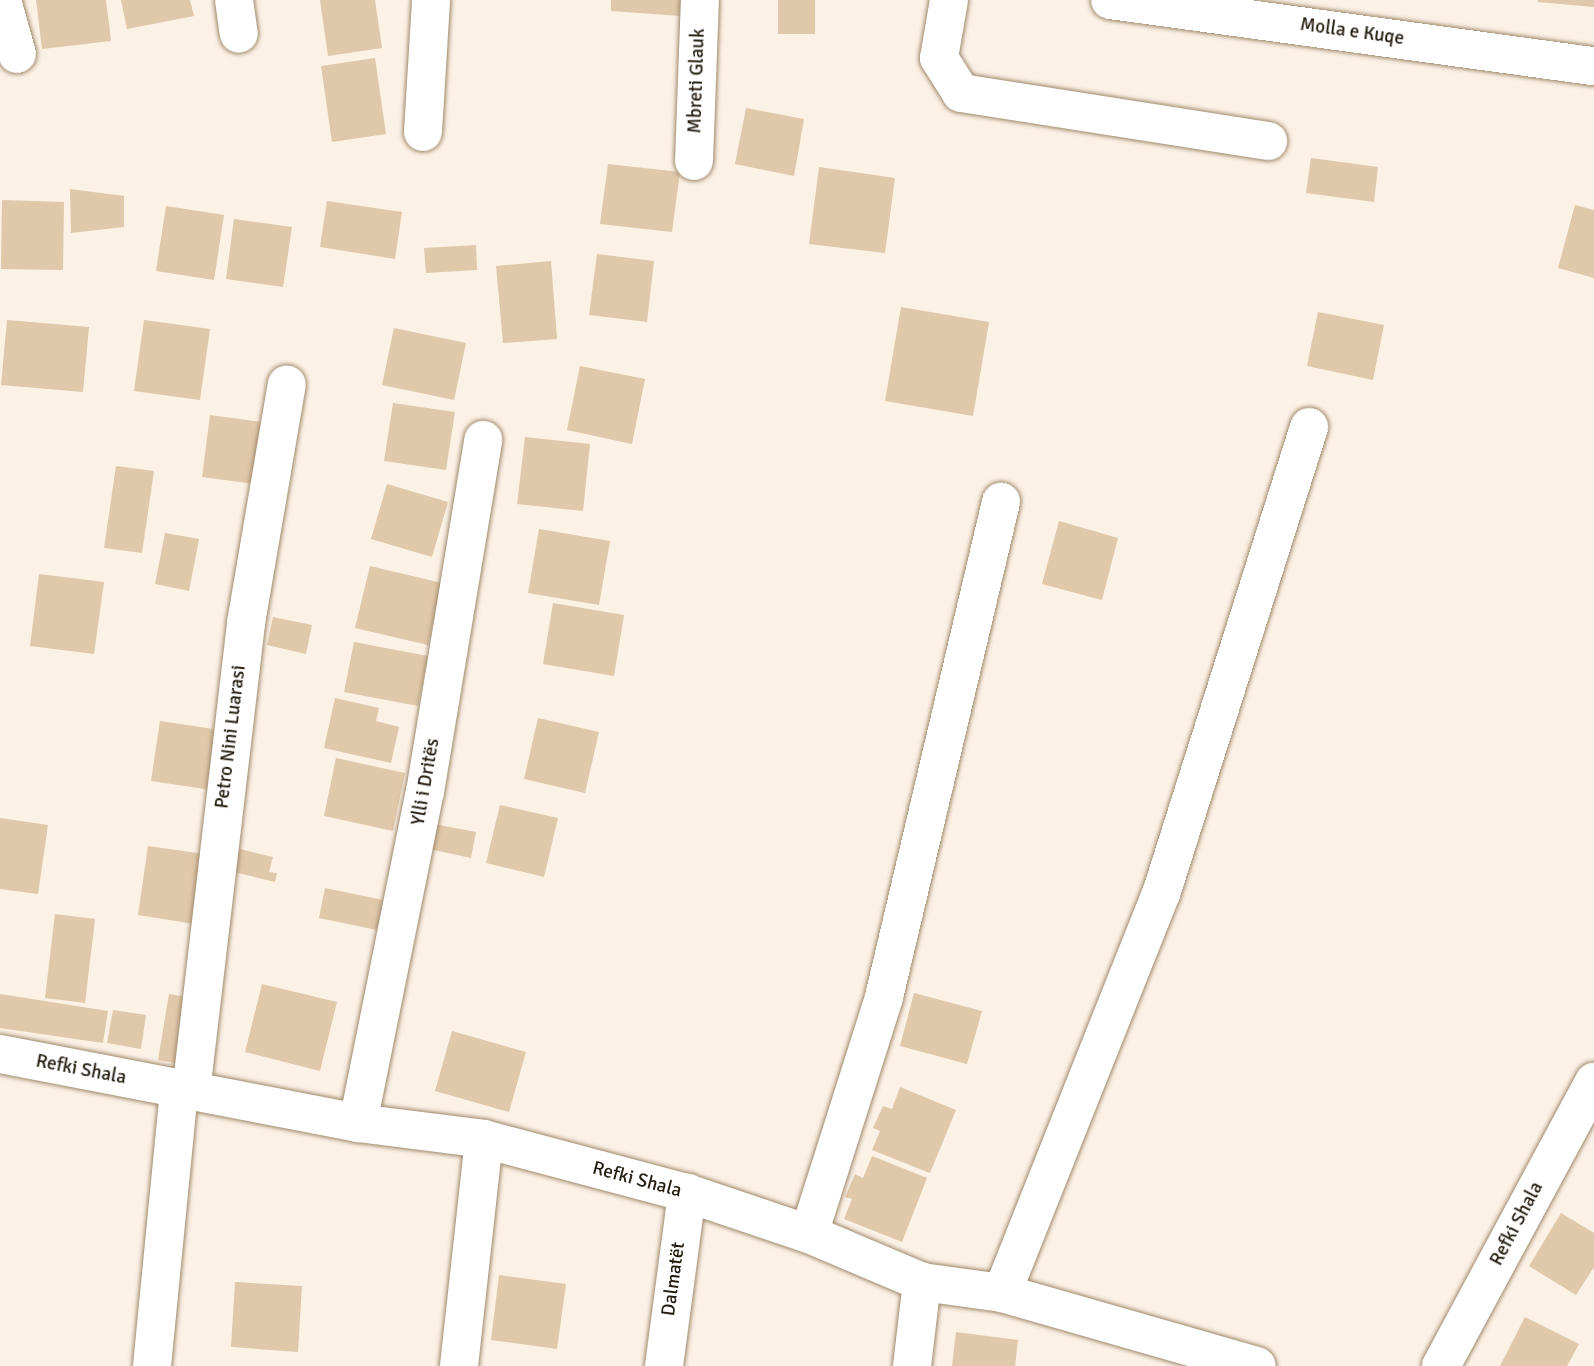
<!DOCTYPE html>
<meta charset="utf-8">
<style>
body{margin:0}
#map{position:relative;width:1594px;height:1366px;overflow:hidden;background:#fbf1e5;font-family:Signika,sans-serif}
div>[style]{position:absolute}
.building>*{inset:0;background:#e0c8aa}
.roads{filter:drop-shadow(0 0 2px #9f896c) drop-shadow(0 0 2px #9f896c)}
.minor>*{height:38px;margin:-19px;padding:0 19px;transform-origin:19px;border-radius:19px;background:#fff}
span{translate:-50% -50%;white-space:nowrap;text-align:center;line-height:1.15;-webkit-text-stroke:5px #fff;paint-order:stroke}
.street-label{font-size:19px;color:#241c10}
</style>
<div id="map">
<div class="building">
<i style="clip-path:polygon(36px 0,106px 0,111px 41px,42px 49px)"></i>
<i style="clip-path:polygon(121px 0,190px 0,194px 16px,127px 29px)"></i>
<i style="clip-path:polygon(320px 0,375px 0,382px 48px,328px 56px)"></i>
<i style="clip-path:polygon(611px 0,682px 0,681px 16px,611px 11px)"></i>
<i style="clip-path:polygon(778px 0,815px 0,815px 34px,778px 34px)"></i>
<i style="clip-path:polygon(1538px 0,1594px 0,1594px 7px,1538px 2px)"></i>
<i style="clip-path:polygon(375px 58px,386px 134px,332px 142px,321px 66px)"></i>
<i style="clip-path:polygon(746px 108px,804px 119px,794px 176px,735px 164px)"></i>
<i style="clip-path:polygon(1311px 158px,1378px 167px,1374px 202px,1306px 193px)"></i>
<i style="clip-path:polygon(608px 164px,680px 172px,672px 232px,600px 224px)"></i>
<i style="clip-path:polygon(819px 167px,895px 178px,885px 253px,809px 244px)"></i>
<i style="clip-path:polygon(70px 189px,124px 196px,124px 227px,71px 233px)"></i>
<i style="clip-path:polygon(2px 200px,64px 202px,63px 270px,1px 269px)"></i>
<i style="clip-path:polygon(327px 201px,402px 212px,395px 259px,320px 247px)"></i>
<i style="clip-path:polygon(1575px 205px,1594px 210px,1594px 278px,1558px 268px)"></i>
<i style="clip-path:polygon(166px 206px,224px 215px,214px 280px,156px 271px)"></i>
<i style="clip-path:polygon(234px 219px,292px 227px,283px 287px,226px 279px)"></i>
<i style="clip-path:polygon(476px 245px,477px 270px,426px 273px,424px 248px)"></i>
<i style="clip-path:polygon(597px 254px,654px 261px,647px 322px,589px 315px)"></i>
<i style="clip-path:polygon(551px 261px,557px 339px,503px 343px,496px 266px)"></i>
<i style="clip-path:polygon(901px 307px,989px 322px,973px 416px,885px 401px)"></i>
<i style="clip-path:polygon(1318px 312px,1384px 325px,1373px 380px,1307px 366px)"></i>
<i style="clip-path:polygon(7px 320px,89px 327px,83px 392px,1px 385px)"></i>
<i style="clip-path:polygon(144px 320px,210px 329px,200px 400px,134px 391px)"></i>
<i style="clip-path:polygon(394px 328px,466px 343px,454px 400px,382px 385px)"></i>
<i style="clip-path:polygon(580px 366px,645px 379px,632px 444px,567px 430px)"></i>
<i style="clip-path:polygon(393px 403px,455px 412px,446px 470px,384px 461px)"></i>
<i style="clip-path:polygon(210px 415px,269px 423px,261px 485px,202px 477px)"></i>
<i style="clip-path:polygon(525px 437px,590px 444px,583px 511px,517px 504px)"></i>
<i style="clip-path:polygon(116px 466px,154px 471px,142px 553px,104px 548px)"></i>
<i style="clip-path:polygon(387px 484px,448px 502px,432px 557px,371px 539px)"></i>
<i style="clip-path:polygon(1059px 521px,1118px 538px,1102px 600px,1042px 584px)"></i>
<i style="clip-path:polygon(539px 529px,610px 541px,599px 605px,528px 593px)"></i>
<i style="clip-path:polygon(165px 533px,199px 539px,189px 591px,155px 584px)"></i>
<i style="clip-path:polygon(370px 566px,442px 583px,428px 645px,355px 628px)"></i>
<i style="clip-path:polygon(39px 574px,104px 582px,94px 654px,30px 646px)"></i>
<i style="clip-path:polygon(553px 603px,624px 615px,614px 676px,543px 664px)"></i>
<i style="clip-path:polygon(273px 617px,312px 625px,306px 654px,267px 645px)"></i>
<i style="clip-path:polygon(354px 642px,428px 656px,418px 706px,344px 692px)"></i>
<i style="clip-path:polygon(335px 698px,379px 708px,376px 721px,399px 727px,391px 763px,324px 748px)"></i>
<i style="clip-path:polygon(538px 718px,599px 732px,585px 793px,524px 779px)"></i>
<i style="clip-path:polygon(160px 721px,227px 731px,218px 791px,151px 781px)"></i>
<i style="clip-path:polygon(336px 758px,405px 773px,393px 831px,324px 816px)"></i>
<i style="clip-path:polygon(500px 805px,558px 818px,544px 877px,486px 863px)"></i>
<i style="clip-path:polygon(0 818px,48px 825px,38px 894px,0 889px)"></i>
<i style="clip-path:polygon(429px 823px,476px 832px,471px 858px,425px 848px)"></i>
<i style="clip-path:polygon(148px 846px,211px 855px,201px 925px,138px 915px)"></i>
<i style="clip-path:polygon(240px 849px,273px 857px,269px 872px,277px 873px,275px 882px,234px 872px)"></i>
<i style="clip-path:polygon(325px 888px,383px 900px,377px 930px,319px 918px)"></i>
<i style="clip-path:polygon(55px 914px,95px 919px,85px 1003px,45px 998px)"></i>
<i style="clip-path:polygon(262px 984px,337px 1002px,320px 1071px,245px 1052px)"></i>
<i style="clip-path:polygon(914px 993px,982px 1011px,967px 1064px,900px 1046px)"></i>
<i style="clip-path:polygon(0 994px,108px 1011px,103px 1043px,0 1028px)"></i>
<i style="clip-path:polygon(169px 994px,197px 999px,186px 1065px,158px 1060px)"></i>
<i style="clip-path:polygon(113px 1010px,146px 1015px,141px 1049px,107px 1043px)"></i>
<i style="clip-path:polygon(452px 1031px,526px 1052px,509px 1112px,435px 1091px)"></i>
<i style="clip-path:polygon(900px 1087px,956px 1110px,930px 1173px,872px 1150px,880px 1131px,873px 1128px,883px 1106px,892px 1109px)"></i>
<i style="clip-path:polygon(872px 1156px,927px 1178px,902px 1242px,844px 1219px,852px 1199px,845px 1197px,855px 1174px,863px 1178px)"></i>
<i style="clip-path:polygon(1561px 1213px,1594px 1233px,1594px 1267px,1576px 1295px,1529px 1266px)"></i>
<i style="clip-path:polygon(499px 1275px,566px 1284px,557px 1349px,491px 1340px)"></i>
<i style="clip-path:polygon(235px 1282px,302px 1286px,298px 1352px,231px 1347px)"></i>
<i style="clip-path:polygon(1525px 1317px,1579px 1344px,1567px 1366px,1500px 1366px)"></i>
<i style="clip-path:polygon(956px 1332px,1018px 1340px,1015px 1366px,952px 1366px)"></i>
</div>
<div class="roads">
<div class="minor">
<i style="left:2px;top:0;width:56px;rotate:74.5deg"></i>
<i style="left:234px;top:0;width:34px;rotate:82deg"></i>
<i style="left:949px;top:0;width:59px;rotate:99.8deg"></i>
<i style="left:939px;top:58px;width:41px;rotate:57.8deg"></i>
<i style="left:961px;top:93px;width:311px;rotate:8.9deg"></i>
<i style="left:1110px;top:0;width:488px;rotate:7.8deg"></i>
<i style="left:423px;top:132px;width:132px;rotate:-86.5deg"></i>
<i style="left:694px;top:161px;width:161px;rotate:-87.9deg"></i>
<i style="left:0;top:1054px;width:365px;rotate:10.9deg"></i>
<i style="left:358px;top:1123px;width:127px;rotate:7.2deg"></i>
<i style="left:484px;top:1139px;width:210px;rotate:14.9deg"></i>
<i style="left:687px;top:1193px;width:129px;rotate:18.6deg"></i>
<i style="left:809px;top:1234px;width:123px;rotate:23deg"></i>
<i style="left:922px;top:1282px;width:81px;rotate:7.8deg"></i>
<i style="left:1002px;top:1293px;width:265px;rotate:16deg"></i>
<i style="left:191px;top:1092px;width:472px;rotate:-83.3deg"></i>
<i style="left:246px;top:623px;width:242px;rotate:-80.3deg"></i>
<i style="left:358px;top:1123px;width:338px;rotate:-78.6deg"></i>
<i style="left:425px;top:792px;width:357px;rotate:-80.6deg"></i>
<i style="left:809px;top:1234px;width:249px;rotate:-72.4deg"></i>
<i style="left:884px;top:997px;width:509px;rotate:-76.7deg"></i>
<i style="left:1002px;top:1293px;width:430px;rotate:-68.3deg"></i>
<i style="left:1161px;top:894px;width:490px;rotate:-72.4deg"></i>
<i style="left:152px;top:1366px;width:277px;rotate:-84.4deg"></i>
<i style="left:459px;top:1366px;width:228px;rotate:-83.7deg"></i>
<i style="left:664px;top:1366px;width:175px;rotate:-82.4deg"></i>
<i style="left:912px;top:1366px;width:85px;rotate:-83.2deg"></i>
<i style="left:1441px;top:1366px;width:323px;rotate:-61.7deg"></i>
</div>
</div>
<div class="street-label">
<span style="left:1352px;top:32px;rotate:8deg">Molla e Kuqe</span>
<span style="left:697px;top:81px;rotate:-88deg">Mbreti Glauk</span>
<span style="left:231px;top:737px;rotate:-83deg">Petro Nini Luarasi</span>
<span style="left:426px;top:782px;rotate:-80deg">Ylli i Dritës</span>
<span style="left:81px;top:1070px;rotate:11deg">Refki Shala</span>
<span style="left:637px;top:1180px;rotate:15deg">Refki Shala</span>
<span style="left:1517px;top:1224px;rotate:-62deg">Refki Shala</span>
<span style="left:674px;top:1279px;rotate:-82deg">Dalmatët</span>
</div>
</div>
